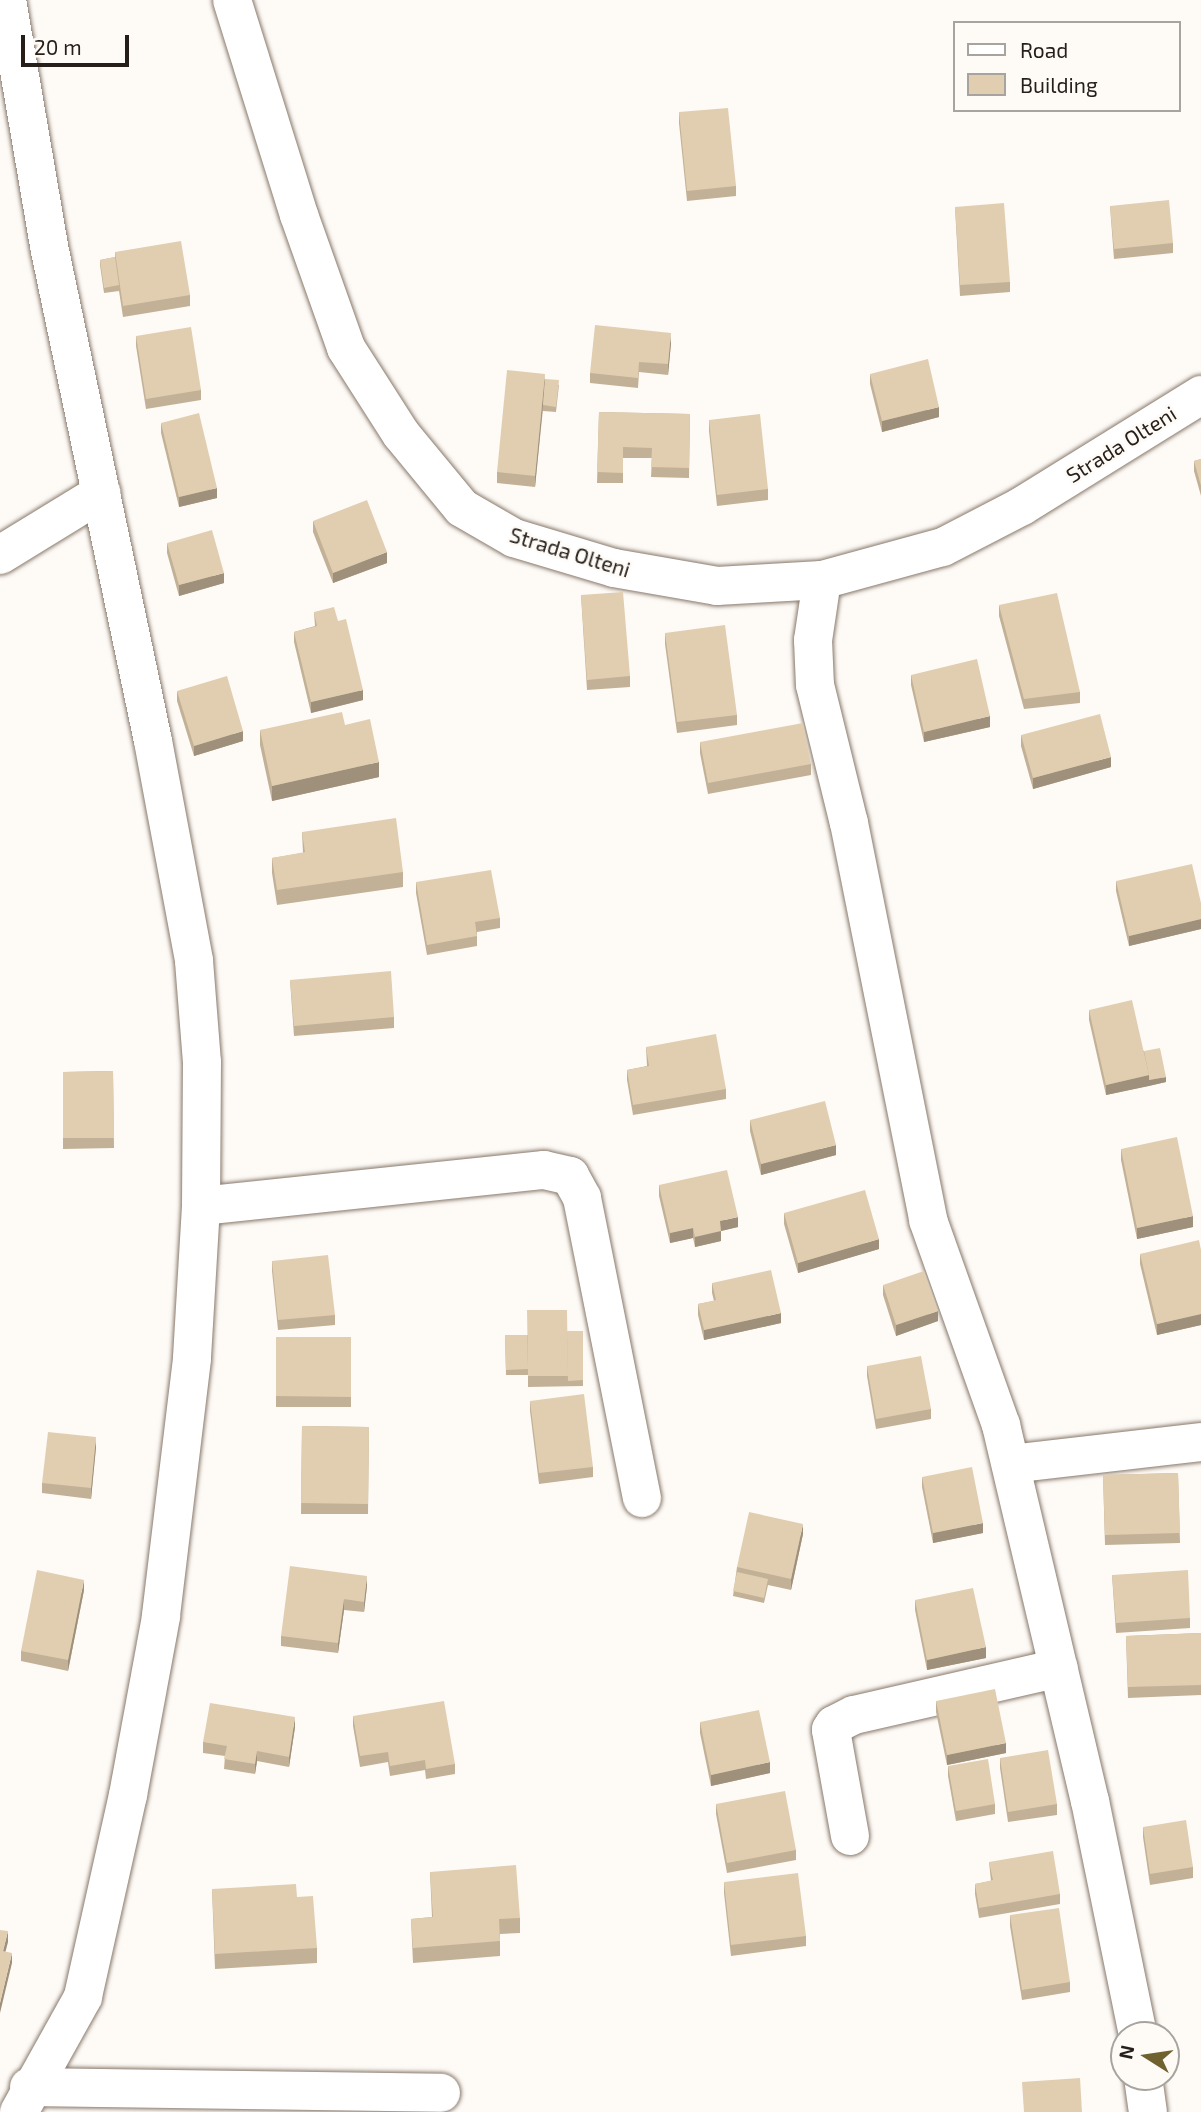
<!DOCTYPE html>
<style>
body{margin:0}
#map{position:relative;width:1201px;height:2112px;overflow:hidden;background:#fefbf7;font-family:"Exo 2",sans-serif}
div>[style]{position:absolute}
.roads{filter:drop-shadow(0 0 2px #88786a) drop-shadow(0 0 2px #88786a)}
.minor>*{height:38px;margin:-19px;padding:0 19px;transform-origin:19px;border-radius:19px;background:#fff}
.wall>*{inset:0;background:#c2b197}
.shaded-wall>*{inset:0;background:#9e907b}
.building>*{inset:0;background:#e1ceb0}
span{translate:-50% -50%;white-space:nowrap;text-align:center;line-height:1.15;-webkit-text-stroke:5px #fefbf7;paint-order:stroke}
.street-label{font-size:21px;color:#251e19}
.legend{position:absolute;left:953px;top:21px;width:228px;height:91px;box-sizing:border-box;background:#fefbf7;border:2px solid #a7a39e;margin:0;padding:9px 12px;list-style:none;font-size:21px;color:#251e19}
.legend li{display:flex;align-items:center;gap:14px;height:35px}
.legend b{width:35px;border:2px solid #a7a39e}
.north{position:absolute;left:1110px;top:2021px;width:70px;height:70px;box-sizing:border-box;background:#fefbf7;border:2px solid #a7a39e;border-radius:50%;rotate:282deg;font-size:19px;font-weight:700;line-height:28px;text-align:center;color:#251e19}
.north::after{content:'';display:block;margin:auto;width:24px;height:32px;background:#70622f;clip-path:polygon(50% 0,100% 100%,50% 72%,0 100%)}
.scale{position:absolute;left:21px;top:35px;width:108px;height:32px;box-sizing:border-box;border:4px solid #251e19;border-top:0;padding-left:9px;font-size:21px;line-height:24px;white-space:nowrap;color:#251e19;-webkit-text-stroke:5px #fefbf7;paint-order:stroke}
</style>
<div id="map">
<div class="roads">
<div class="minor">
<i style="left:7px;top:0;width:255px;rotate:80.3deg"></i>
<i style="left:50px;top:251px;width:501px;rotate:78.13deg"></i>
<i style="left:153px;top:741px;width:224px;rotate:79.4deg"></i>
<i style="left:194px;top:961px;width:101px;rotate:85.5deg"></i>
<i style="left:202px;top:1062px;width:144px;rotate:90.4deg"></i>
<i style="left:201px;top:1206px;width:153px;rotate:93.4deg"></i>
<i style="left:192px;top:1359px;width:260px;rotate:96.9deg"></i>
<i style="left:161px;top:1617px;width:181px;rotate:100.5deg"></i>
<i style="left:128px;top:1795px;width:207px;rotate:102.6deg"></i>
<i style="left:83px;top:1997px;width:132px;rotate:119.1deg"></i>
<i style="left:232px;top:0;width:225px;rotate:72.7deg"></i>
<i style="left:299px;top:215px;width:141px;rotate:70.5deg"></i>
<i style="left:346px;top:348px;width:102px;rotate:57.4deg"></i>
<i style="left:401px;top:434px;width:96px;rotate:50.5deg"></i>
<i style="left:462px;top:508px;width:60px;rotate:30deg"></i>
<i style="left:514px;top:538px;width:104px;rotate:16.7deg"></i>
<i style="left:614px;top:568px;width:105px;rotate:9.9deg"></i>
<i style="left:717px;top:586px;width:105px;rotate:-3.3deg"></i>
<i style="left:822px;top:580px;width:125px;rotate:-15.3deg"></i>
<i style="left:943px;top:547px;width:89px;rotate:-27.4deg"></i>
<i style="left:1022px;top:506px;width:211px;rotate:-31.8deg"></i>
<i style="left:0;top:555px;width:119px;rotate:-31.5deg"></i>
<i style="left:822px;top:580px;width:61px;rotate:98.5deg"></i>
<i style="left:813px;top:640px;width:45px;rotate:87.5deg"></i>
<i style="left:815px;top:685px;width:142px;rotate:76.2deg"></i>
<i style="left:849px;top:823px;width:405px;rotate:78.7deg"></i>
<i style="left:928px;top:1220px;width:218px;rotate:70.4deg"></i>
<i style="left:1001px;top:1425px;width:386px;rotate:76.7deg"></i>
<i style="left:1090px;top:1801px;width:239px;rotate:78.4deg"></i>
<i style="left:201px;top:1206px;width:345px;rotate:-6deg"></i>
<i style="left:544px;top:1170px;width:27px;rotate:13deg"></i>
<i style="left:570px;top:1176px;width:25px;rotate:61deg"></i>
<i style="left:582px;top:1198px;width:306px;rotate:78.7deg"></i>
<i style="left:1011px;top:1464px;width:191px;rotate:-6.6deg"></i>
<i style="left:850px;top:1836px;width:108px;rotate:-100.2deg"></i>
<i style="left:831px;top:1730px;width:6px;rotate:-59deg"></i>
<i style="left:834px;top:1725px;width:22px;rotate:-27deg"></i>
<i style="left:854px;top:1715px;width:210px;rotate:-12.9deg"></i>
<i style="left:1143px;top:2077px;width:35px;rotate:82deg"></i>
<i style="left:29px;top:2087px;width:412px;rotate:0.8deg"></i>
</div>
</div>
<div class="wall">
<i style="clip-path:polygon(679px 112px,736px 186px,736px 196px,687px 201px,679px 123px)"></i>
<i style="clip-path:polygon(1110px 206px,1173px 243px,1173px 253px,1114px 259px)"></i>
<i style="clip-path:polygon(955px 207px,1010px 282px,1010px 292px,960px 296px)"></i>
<i style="clip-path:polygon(115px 252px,190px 295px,190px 306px,123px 317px,119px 291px,104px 293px,100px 265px,100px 260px,115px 257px)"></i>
<i style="clip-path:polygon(136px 336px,201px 390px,201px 400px,146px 409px,136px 346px)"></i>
<i style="clip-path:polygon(671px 343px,668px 375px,639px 372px,638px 388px,590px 383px,590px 373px)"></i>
<i style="clip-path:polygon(870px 374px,939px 417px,882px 432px,870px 384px)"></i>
<i style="clip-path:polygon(545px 379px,559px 385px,556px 412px,543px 411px,543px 409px,535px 487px,497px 483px,497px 472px)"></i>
<i style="clip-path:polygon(599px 412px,690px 414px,689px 478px,651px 477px,652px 458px,623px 458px,623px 483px,597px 483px)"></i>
<i style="clip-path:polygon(709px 420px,768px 489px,768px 500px,717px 506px,709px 431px)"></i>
<i style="clip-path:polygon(161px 423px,217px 498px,179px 507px,161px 433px)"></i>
<i style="clip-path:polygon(1201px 459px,1201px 496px,1194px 471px,1194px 461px)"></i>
<i style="clip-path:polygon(313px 521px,387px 563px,333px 583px,313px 532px)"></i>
<i style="clip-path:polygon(167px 543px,224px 583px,179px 596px,167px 553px)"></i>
<i style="clip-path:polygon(581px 595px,630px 676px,630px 687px,587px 690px)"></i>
<i style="clip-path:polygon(999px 605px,1080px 692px,1080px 703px,1024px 709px,999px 616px)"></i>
<i style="clip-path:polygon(314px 612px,338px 621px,363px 700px,311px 713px,294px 642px,294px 632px,315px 626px)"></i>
<i style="clip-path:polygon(665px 633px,737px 715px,737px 725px,677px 733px,665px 644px)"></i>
<i style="clip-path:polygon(911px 675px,990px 727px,924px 742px,911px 685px)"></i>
<i style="clip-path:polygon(177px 691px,243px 741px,194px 756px,177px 701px)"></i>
<i style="clip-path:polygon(345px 725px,379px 777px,272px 801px,260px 745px,260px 730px)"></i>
<i style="clip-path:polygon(1021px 735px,1111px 767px,1033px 789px,1021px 746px)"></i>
<i style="clip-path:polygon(700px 742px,811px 764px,811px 775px,708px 794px,700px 753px)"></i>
<i style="clip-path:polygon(302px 832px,403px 872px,403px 887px,277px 905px,272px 873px,272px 858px,303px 853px)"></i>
<i style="clip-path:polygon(1116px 881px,1201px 903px,1201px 929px,1129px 946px,1116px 891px)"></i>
<i style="clip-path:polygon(416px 882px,500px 918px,500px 928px,477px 932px,477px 946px,427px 955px,416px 893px)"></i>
<i style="clip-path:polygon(290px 980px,394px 1017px,394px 1028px,294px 1036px)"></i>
<i style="clip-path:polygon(1089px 1010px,1144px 1051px,1166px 1082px,1106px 1095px,1089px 1020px)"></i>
<i style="clip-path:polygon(646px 1047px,726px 1089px,726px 1099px,633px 1115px,627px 1080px,627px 1070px,647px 1066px)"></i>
<i style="clip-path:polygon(113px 1071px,114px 1148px,63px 1149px,63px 1072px)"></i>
<i style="clip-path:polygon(750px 1120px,836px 1155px,761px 1175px,750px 1131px)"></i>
<i style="clip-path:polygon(1121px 1149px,1193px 1227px,1137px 1239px,1121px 1160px)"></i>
<i style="clip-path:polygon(659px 1185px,738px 1227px,721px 1231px,721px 1241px,695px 1247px,693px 1238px,670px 1243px,659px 1196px)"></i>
<i style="clip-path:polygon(784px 1213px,879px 1249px,798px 1273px,784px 1224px)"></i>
<i style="clip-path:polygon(1201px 1250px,1201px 1325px,1157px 1335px,1140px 1264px,1140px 1254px)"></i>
<i style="clip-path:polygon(272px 1261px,335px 1315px,335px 1325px,278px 1330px,272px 1271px)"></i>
<i style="clip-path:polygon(712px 1283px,781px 1323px,704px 1340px,698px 1315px,698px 1304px,714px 1301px,712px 1293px)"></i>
<i style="clip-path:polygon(883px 1285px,938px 1321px,896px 1336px,883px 1295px)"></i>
<i style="clip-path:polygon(567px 1331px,583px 1331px,583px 1386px,528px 1387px,528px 1375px,506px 1375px,505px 1335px,527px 1335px)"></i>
<i style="clip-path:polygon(276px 1337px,351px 1337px,351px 1407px,276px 1407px)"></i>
<i style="clip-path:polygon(867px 1366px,931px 1409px,931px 1419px,876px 1429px,867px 1376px)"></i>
<i style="clip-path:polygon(530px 1401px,593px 1467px,593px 1477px,539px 1484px,530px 1411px)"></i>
<i style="clip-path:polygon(302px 1426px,369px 1427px,368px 1514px,301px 1514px)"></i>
<i style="clip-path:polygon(96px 1447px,91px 1499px,42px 1493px,42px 1483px)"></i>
<i style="clip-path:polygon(1178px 1473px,1180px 1543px,1105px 1545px,1103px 1475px)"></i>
<i style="clip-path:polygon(922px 1477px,983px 1533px,933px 1543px,922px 1487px)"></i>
<i style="clip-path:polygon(803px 1534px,791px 1590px,768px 1585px,764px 1603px,733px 1596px,737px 1567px)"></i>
<i style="clip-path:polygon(1112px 1575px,1190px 1618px,1190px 1628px,1116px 1633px)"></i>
<i style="clip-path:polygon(367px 1586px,364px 1612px,344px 1610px,338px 1653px,281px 1646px,281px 1636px)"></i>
<i style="clip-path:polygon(84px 1590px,68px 1671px,21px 1661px,21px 1651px)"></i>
<i style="clip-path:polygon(915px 1600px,986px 1658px,927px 1670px,915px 1610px)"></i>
<i style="clip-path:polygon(1201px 1633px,1201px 1695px,1128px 1698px,1126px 1636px)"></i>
<i style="clip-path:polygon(936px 1701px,1006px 1753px,947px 1765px,936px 1712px)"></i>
<i style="clip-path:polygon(353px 1716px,455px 1764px,455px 1774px,426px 1779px,425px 1770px,390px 1776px,388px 1762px,360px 1767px,353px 1726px)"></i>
<i style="clip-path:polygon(700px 1722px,770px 1773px,711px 1786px,700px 1733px)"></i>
<i style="clip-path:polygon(295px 1727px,289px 1767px,257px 1761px,255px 1774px,224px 1769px,225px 1756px,203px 1753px,203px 1742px)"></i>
<i style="clip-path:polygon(1000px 1758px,1057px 1804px,1057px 1815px,1008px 1822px,1000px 1768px)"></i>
<i style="clip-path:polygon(948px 1766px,995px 1804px,995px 1814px,956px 1821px,948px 1776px)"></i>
<i style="clip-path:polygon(716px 1804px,796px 1850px,796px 1860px,727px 1873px,716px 1814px)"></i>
<i style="clip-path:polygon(1143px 1827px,1193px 1867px,1193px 1878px,1150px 1885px,1143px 1837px)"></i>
<i style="clip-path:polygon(989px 1862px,1060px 1894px,1060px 1904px,979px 1918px,975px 1894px,975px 1884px,991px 1881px)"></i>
<i style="clip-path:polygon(430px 1872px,520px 1918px,520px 1933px,500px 1934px,500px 1956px,413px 1963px,411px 1919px,432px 1917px)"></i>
<i style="clip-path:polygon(724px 1882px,806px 1936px,806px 1946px,731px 1956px,724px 1893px)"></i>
<i style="clip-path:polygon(212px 1889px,297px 1897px,317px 1948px,317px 1963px,215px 1969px)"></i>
<i style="clip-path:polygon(1010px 1915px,1070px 1982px,1070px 1992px,1022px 2000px,1010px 1926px)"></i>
</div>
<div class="shaded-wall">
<i style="clip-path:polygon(671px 333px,671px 343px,668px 375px,668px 364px)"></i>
<i style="clip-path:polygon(545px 374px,545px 384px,535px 487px,535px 476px)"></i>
<i style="clip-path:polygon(939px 407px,939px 417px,882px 432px,882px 421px)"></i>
<i style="clip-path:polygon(217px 488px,217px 498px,179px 507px,179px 497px)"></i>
<i style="clip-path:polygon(387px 552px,387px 563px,333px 583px,333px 573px)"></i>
<i style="clip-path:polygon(224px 573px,224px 583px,179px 596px,179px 585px)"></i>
<i style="clip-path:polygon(363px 690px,363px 700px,311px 713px,311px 702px)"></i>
<i style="clip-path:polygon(990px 716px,990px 727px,924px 742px,924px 732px)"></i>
<i style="clip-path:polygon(243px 731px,243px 741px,194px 756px,194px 746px)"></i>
<i style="clip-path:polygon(1111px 757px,1111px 767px,1033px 789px,1033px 778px)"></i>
<i style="clip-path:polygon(379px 762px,379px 777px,272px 801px,272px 786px)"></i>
<i style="clip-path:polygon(1201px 919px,1201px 929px,1129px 946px,1129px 936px)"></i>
<i style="clip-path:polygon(1149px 1075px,1149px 1086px,1106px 1095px,1106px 1085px)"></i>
<i style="clip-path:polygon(1166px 1077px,1166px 1082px,1149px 1086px,1149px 1080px)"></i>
<i style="clip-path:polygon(836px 1145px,836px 1155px,761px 1175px,761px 1164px)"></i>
<i style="clip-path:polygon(1193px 1216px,1193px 1227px,1137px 1239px,1137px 1228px)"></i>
<i style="clip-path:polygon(738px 1217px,738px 1227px,721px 1231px,721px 1241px,695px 1247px,695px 1237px,720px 1221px)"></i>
<i style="clip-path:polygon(693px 1228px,693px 1238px,670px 1243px,670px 1233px)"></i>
<i style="clip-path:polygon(879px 1239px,879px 1249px,798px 1273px,798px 1263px)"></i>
<i style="clip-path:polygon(938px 1311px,938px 1321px,896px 1336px,896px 1325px)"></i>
<i style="clip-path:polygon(781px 1313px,781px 1323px,704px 1340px,704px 1330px)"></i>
<i style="clip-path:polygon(1201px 1314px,1201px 1325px,1157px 1335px,1157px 1324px)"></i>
<i style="clip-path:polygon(96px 1437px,96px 1447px,91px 1499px,91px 1488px)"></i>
<i style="clip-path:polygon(983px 1523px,983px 1533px,933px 1543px,933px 1533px)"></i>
<i style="clip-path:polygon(803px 1524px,803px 1534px,791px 1590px,791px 1579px)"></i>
<i style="clip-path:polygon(367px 1576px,367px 1586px,364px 1612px,364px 1602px)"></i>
<i style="clip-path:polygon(84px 1580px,84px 1590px,68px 1671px,68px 1660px)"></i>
<i style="clip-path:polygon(344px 1599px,344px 1610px,338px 1653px,338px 1643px)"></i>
<i style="clip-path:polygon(986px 1647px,986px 1658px,927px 1670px,927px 1660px)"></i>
<i style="clip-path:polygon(295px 1717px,295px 1727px,289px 1767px,289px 1757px)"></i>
<i style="clip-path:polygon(1006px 1743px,1006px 1753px,947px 1765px,947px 1755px)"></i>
<i style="clip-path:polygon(257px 1751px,257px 1761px,255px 1774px,255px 1764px)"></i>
<i style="clip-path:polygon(770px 1762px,770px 1773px,711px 1786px,711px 1775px)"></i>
<i style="clip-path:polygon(8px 1931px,8px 1942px,3px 1961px,3px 1951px)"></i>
<i style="clip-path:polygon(12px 1953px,12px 1963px,0 2013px,0 2003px)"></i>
</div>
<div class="building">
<i style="clip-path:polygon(728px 108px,736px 186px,687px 191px,679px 112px)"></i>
<i style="clip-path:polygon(1169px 200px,1173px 243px,1114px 249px,1110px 206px)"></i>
<i style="clip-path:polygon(1004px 203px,1010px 282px,960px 285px,955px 207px)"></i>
<i style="clip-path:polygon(181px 241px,190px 295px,123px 306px,115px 252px)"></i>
<i style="clip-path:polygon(115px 257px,119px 285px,104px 288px,100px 260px)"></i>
<i style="clip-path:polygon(595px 325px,671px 333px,668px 364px,639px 362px,638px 378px,590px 373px)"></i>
<i style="clip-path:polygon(191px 327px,201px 390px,146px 399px,136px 336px)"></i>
<i style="clip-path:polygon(928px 359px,939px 407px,882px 421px,870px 374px)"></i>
<i style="clip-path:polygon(507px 370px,545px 374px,535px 476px,497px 472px)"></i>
<i style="clip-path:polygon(545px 379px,559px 380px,556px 407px,543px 405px)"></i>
<i style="clip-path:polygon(599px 412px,690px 414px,689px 468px,651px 467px,652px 448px,623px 447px,623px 473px,597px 472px)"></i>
<i style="clip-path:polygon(199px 413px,217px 488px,179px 497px,161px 423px)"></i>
<i style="clip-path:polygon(760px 414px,768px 489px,717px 495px,709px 420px)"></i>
<i style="clip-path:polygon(1201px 459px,1201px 486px,1194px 461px)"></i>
<i style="clip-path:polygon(367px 500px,387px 552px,333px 573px,313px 521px)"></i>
<i style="clip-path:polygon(212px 530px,224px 573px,179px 585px,167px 543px)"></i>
<i style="clip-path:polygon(623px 592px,630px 676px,587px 680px,581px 595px)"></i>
<i style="clip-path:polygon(1057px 593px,1080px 692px,1024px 699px,999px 605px)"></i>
<i style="clip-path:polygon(334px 607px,338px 621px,346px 619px,363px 690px,311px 702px,294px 632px,317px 626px,314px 612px)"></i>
<i style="clip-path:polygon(725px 625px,737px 715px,677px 722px,665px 633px)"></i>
<i style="clip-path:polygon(977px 659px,990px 716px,924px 732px,911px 675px)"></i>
<i style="clip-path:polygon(227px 676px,243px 731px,194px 746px,177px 691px)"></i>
<i style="clip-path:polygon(342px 712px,345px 725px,370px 719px,379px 762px,272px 786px,260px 730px)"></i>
<i style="clip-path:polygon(1100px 714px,1111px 757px,1033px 778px,1021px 735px)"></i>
<i style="clip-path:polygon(803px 723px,811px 764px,708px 783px,700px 742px)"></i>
<i style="clip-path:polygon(396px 818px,403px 872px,277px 890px,272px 858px,305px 852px,302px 832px)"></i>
<i style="clip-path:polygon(1192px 864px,1201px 903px,1201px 919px,1129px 936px,1116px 881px)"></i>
<i style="clip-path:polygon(491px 870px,500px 918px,475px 922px,477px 936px,427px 945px,416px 882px)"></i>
<i style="clip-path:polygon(391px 971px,394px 1017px,294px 1026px,290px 980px)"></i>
<i style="clip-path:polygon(1132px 1000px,1149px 1075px,1106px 1085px,1089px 1010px)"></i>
<i style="clip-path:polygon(716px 1034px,726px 1089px,633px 1105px,627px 1070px,649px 1066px,646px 1047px)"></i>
<i style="clip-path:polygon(1160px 1048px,1166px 1077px,1149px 1080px,1149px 1075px,1144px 1051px)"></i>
<i style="clip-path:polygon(113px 1071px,114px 1138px,63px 1138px,63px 1072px)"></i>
<i style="clip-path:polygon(825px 1101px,836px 1145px,761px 1164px,750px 1120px)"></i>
<i style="clip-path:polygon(1177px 1137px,1193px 1216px,1137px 1228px,1121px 1149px)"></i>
<i style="clip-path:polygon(727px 1170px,738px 1217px,720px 1221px,721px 1231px,695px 1237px,693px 1228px,670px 1233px,659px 1185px)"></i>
<i style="clip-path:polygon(865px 1190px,879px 1239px,798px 1263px,784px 1213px)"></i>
<i style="clip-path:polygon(1199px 1240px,1201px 1250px,1201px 1314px,1157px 1324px,1140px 1254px)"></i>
<i style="clip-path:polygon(328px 1255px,335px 1315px,278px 1320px,272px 1261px)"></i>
<i style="clip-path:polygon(771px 1270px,781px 1313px,704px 1330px,698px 1304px,716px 1300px,712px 1283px)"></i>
<i style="clip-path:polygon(924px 1271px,938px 1311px,896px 1325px,883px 1285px)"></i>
<i style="clip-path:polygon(527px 1310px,567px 1310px,568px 1376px,528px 1376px)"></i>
<i style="clip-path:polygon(567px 1331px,583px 1331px,583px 1380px,568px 1381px)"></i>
<i style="clip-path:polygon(505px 1335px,527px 1335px,528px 1369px,506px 1370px)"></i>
<i style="clip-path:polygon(276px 1337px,351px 1337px,351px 1397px,276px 1396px)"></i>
<i style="clip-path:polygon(921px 1356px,931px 1409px,876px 1419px,867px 1366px)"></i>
<i style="clip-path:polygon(584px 1394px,593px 1467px,539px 1473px,530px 1401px)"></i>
<i style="clip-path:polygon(302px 1426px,369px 1427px,368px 1504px,301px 1503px)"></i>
<i style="clip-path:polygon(48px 1432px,96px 1437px,91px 1488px,42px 1483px)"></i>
<i style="clip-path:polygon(972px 1467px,983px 1523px,933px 1533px,922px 1477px)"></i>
<i style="clip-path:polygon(1178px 1473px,1180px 1533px,1105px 1535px,1103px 1475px)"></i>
<i style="clip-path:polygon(749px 1512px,803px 1524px,791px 1579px,737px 1567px)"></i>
<i style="clip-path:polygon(290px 1566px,367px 1576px,364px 1602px,344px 1599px,338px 1643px,281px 1636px)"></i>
<i style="clip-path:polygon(37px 1570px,84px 1580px,68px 1660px,21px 1651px)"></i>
<i style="clip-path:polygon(1188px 1570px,1190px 1618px,1116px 1623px,1112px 1575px)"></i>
<i style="clip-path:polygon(737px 1572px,768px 1579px,764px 1598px,733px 1591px)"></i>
<i style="clip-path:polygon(973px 1588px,986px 1647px,927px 1660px,915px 1600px)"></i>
<i style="clip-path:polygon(1201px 1633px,1201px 1685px,1128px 1687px,1126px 1636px)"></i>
<i style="clip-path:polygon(995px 1689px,1006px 1743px,947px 1755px,936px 1701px)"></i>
<i style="clip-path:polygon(444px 1701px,455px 1764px,426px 1769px,425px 1760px,390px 1766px,388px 1752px,360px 1756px,353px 1716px)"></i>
<i style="clip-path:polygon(210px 1703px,295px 1717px,289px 1757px,257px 1751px,255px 1764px,224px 1759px,227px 1746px,203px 1742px)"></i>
<i style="clip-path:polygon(759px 1710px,770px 1762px,711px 1775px,700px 1722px)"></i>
<i style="clip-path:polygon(1048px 1750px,1057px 1804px,1008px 1812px,1000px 1758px)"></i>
<i style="clip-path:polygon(988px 1759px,995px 1804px,956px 1811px,948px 1766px)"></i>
<i style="clip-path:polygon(785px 1791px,796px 1850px,727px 1863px,716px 1804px)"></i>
<i style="clip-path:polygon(1186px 1820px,1193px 1867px,1150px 1874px,1143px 1827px)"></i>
<i style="clip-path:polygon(1053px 1851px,1060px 1894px,979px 1908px,975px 1884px,993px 1880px,989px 1862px)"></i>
<i style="clip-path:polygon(516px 1865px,520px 1918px,499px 1919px,500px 1941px,413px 1948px,411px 1919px,433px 1917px,430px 1872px)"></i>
<i style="clip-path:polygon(798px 1873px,806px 1936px,731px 1945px,724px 1882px)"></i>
<i style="clip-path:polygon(296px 1884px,297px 1897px,313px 1896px,317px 1948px,215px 1954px,212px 1889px)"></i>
<i style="clip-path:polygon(1059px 1908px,1070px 1982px,1022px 1990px,1010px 1915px)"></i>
<i style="clip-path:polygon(0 1930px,8px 1931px,3px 1951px,12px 1953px,0 2003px)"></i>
<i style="clip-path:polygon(1080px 2078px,1082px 2112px,1024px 2112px,1022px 2082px)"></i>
</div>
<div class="street-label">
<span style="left:1121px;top:444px;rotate:-32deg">Strada Olteni</span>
<span style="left:570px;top:552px;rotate:17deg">Strada Olteni</span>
</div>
<ul class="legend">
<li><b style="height:9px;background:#fff"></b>Road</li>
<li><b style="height:19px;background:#e1ceb0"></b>Building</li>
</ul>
<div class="north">N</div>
<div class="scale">20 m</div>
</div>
